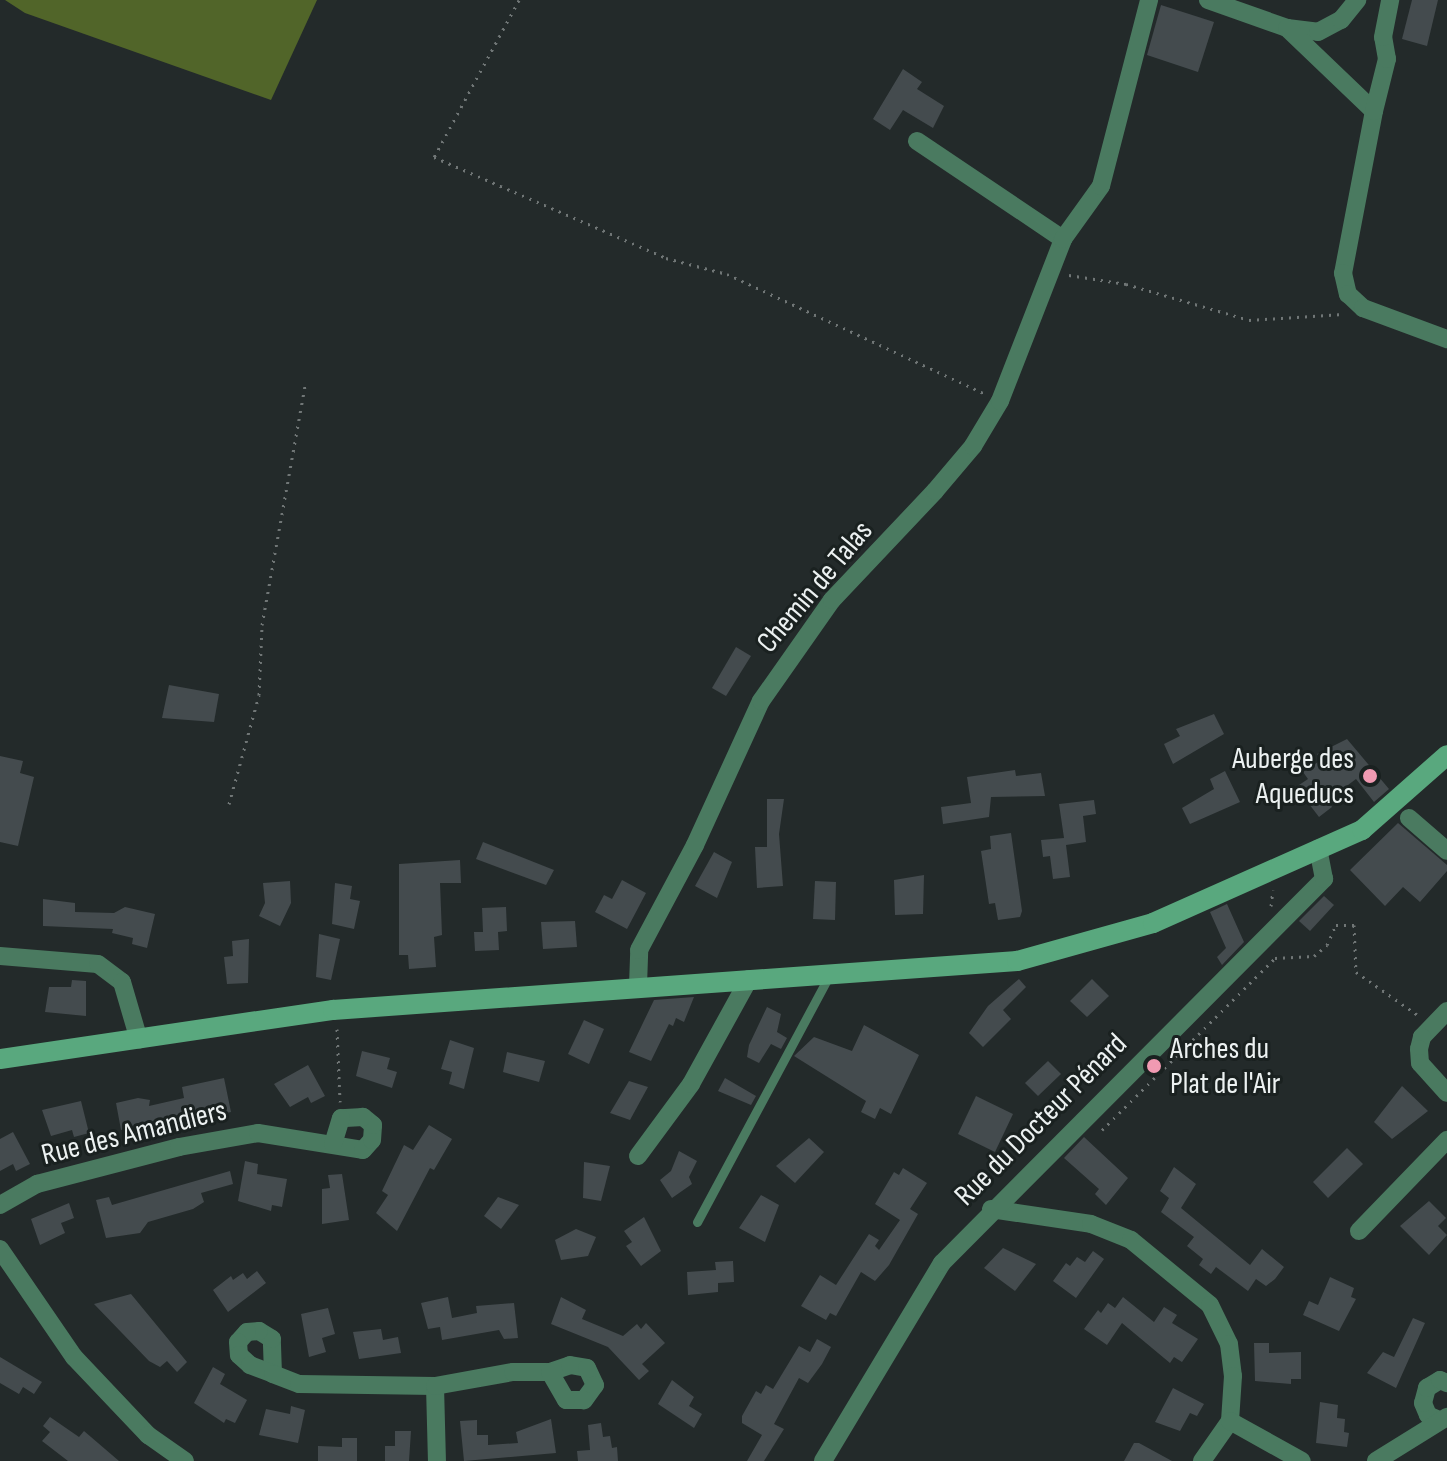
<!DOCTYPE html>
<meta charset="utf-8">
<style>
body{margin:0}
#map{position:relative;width:1447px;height:1461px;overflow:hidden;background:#232a2a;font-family:"Sofia Sans Condensed",sans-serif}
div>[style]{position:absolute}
.forest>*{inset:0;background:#516529}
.building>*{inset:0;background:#444b4e}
.path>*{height:3px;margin-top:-1.5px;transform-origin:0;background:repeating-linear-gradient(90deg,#707676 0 2px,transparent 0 8px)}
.service>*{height:9px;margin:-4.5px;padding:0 4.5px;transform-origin:4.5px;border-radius:4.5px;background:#4a7a60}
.minor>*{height:18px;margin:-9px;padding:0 9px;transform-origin:9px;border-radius:9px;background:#4a7a60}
.secondary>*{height:20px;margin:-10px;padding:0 10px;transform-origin:10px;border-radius:10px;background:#59a87e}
.dots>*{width:22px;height:22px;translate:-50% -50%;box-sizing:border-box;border:4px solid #1a2120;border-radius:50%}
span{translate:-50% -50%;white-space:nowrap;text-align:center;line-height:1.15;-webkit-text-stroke:6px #1a2120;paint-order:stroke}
.street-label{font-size:30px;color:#ecf1f1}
.poi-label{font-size:30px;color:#ecf1f1}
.right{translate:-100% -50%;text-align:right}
.left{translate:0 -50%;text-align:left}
</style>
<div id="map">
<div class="forest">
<i style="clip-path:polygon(5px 0,317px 0,271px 100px,25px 13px)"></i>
</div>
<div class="building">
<i style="clip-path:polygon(1412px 0,1438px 0,1427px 46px,1402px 39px)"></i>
<i style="clip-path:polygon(1161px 5px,1214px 22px,1198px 72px,1147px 55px)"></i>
<i style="clip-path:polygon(903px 69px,922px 82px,917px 89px,944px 106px,933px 128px,903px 110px,890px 130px,873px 119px)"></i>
<i style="clip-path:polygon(736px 647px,751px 656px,726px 696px,712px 688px)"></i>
<i style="clip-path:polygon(169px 685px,219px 694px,214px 722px,162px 718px)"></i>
<i style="clip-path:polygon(1214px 714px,1224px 734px,1173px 764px,1164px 744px,1180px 736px,1176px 729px)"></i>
<i style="clip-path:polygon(1347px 739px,1389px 789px,1374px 802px,1356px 779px,1328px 800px,1332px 807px,1319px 817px,1296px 787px,1308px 779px,1303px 772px,1321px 760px,1317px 754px)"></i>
<i style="clip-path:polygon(0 756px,23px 761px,20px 773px,34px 777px,18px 846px,0 842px)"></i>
<i style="clip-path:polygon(1015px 770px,1016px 776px,1041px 773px,1045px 796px,991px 797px,989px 817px,943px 824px,941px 807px,971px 803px,967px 777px)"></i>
<i style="clip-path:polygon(1225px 771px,1240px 802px,1190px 824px,1182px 808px,1214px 789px,1210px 779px)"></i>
<i style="clip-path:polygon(767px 799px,784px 799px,779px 834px,783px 886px,757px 888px,755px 847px,767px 847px)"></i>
<i style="clip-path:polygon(1094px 800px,1096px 814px,1083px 816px,1086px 842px,1066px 845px,1070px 877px,1053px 879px,1050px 856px,1043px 857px,1041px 840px,1064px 838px,1059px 804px)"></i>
<i style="clip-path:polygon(1398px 823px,1447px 865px,1447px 871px,1420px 902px,1403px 887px,1385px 906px,1350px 870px)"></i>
<i style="clip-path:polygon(1011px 833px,1022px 911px,1020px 917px,998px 920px,995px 903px,989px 904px,981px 851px,991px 849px,990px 836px)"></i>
<i style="clip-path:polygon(483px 842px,554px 870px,546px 885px,476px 859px)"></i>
<i style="clip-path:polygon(714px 852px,732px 862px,717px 898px,695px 886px)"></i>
<i style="clip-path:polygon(460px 860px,461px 883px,440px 883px,442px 935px,434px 937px,436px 967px,409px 969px,408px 955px,399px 955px,399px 864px)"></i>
<i style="clip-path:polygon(924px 875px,923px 914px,895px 915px,894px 880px)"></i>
<i style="clip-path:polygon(622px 880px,646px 893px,627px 929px,595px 912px,604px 895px,612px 899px)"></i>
<i style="clip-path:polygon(290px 881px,291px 903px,280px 926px,259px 916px,265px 903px,263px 883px)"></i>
<i style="clip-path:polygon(815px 881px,836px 882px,835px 920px,813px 919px)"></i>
<i style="clip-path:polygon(335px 883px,352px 886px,350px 899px,360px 901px,354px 929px,332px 924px)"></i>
<i style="clip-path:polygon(1324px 896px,1334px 905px,1310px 931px,1299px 921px)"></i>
<i style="clip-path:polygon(43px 899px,75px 903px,75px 912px,114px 913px,125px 907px,155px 914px,147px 948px,132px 944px,133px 938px,112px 933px,113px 929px,43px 926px)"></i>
<i style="clip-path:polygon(1227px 904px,1244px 942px,1222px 965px,1217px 957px,1226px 948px,1210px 912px)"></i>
<i style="clip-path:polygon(506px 907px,507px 931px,498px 932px,499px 950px,475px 951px,474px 932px,483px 932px,482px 908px)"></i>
<i style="clip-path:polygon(575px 921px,577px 947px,543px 949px,541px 922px)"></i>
<i style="clip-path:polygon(319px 934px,340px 939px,331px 980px,316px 977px)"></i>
<i style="clip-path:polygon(249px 939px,248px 983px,227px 984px,224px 957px,233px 956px,232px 941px)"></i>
<i style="clip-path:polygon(1019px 979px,1026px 987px,1003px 1010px,1011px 1019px,983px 1047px,969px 1033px,988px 1006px)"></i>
<i style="clip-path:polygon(1092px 979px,1109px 996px,1087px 1017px,1070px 1001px)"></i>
<i style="clip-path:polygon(72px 980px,86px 981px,86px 1016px,45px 1012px,49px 987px,71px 987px)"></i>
<i style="clip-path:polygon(694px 997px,684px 1022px,676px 1018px,673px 1026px,669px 1024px,651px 1061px,629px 1052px,654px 1000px)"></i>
<i style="clip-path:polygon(767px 1007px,781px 1014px,777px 1032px,787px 1038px,781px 1049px,771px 1044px,759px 1063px,747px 1057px,749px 1045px)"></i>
<i style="clip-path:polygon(584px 1020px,604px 1029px,589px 1064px,568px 1054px)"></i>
<i style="clip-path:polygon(864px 1025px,919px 1055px,891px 1114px,880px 1108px,875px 1119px,861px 1112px,866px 1101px,794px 1056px,814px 1037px,852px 1051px)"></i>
<i style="clip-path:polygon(450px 1040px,474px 1048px,464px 1089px,449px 1084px,452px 1072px,441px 1069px)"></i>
<i style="clip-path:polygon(362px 1051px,390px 1058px,387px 1069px,397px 1072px,392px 1088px,356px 1076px)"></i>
<i style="clip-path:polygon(507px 1052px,545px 1061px,539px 1082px,503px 1072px)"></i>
<i style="clip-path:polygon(1048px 1061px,1061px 1074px,1038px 1096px,1025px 1083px)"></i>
<i style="clip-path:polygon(308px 1065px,325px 1096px,311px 1103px,308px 1097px,290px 1107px,274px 1084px)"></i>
<i style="clip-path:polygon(224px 1078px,231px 1112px,217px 1115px,215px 1109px,121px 1130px,116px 1103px,138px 1098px,150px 1100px,149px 1106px,184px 1098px,182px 1087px)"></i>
<i style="clip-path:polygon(725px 1078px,756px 1096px,751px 1105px,718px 1091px)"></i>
<i style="clip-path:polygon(629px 1081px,648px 1087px,630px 1120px,610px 1113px)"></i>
<i style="clip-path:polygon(1402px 1086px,1428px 1111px,1392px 1139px,1374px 1122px)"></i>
<i style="clip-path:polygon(976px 1096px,1013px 1114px,995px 1152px,958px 1134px)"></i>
<i style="clip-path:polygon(81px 1101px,89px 1133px,74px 1137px,72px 1130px,51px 1136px,42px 1110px)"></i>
<i style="clip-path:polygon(429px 1125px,452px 1139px,434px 1170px,430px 1168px,397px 1231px,376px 1213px,388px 1195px,382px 1191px,404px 1145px,413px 1150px)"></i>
<i style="clip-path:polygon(13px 1132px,30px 1164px,16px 1171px,13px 1164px,0 1171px,0 1139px)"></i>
<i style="clip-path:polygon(1084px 1137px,1128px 1178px,1106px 1205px,1095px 1194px,1099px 1189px,1064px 1158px)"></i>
<i style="clip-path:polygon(809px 1138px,824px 1152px,795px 1183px,776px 1166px)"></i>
<i style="clip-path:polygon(1347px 1148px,1363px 1164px,1328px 1198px,1313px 1182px)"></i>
<i style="clip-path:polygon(679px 1151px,697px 1161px,689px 1177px,692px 1184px,672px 1198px,660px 1180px,671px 1171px)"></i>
<i style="clip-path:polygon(245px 1161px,258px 1164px,257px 1174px,287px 1179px,282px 1207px,272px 1205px,271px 1211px,238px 1201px)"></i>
<i style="clip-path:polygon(584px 1162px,610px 1166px,601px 1201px,583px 1198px)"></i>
<i style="clip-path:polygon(1174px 1167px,1196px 1184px,1181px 1208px,1250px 1265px,1262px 1249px,1284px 1267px,1275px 1279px,1266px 1286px,1256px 1279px,1248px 1291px,1216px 1267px,1211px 1274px,1199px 1265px,1203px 1259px,1187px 1246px,1194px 1237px,1161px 1212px,1169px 1198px,1160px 1191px)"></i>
<i style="clip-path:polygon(903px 1168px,927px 1183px,910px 1209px,918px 1214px,889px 1265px,875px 1281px,861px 1272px,836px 1316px,830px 1313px,826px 1320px,801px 1306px,820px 1275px,836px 1285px,869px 1234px,879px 1240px,875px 1246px,879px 1250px,900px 1220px,875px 1204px,894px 1172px,899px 1175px)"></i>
<i style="clip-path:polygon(230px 1171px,233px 1184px,201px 1193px,204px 1202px,193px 1209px,148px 1222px,140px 1233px,106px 1238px,96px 1200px,109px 1197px,112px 1205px)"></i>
<i style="clip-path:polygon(342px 1174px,349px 1220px,322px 1224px,322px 1189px,330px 1188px,328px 1175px)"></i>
<i style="clip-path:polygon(761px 1195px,779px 1205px,765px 1242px,739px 1228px)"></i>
<i style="clip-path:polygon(498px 1197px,519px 1205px,501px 1229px,484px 1216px)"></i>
<i style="clip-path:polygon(1429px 1201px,1446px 1218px,1438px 1226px,1447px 1235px,1429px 1255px,1400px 1226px)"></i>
<i style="clip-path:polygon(69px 1203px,74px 1218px,61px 1223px,65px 1233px,40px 1245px,31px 1219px)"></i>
<i style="clip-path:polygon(644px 1217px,661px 1251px,641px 1266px,626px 1246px,632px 1242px,624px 1231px)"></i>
<i style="clip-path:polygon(576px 1229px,596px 1237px,588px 1256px,561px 1260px,555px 1240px)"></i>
<i style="clip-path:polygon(1003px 1248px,1036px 1264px,1015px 1291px,984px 1268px)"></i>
<i style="clip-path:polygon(1093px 1251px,1104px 1259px,1076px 1298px,1053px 1281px,1066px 1263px,1070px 1266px,1077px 1257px,1085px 1262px)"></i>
<i style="clip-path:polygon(733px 1261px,734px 1282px,718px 1283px,718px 1292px,688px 1295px,687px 1272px,716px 1270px,715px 1262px)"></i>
<i style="clip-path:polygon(257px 1271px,266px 1283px,228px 1312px,213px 1290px,231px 1276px,233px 1280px,243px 1273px,247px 1279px)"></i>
<i style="clip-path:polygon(1330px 1277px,1354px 1288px,1351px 1297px,1356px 1299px,1339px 1331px,1303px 1315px,1309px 1301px,1318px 1305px)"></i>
<i style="clip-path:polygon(131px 1294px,187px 1362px,177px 1372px,167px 1361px,160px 1367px,149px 1361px,94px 1304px)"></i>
<i style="clip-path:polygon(448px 1297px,452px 1318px,477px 1313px,476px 1306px,514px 1303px,518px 1338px,504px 1339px,499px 1330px,442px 1340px,440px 1327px,428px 1329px,421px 1303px)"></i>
<i style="clip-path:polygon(561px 1297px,586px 1310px,582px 1319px,623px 1336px,637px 1324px,641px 1329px,646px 1323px,665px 1343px,642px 1364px,649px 1371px,639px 1380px,608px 1347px,551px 1324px)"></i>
<i style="clip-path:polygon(1123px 1297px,1154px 1322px,1164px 1307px,1177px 1315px,1172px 1323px,1198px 1339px,1182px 1362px,1174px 1357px,1170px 1363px,1122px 1323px,1107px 1345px,1084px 1329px,1098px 1310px,1101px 1313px,1108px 1303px,1115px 1308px)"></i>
<i style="clip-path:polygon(328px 1308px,335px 1334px,322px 1338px,326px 1352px,309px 1357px,301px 1314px)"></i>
<i style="clip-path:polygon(1413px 1318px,1425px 1323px,1396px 1388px,1367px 1373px,1383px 1352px,1394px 1357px)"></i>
<i style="clip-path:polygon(381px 1329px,383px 1340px,398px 1337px,401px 1353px,359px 1359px,353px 1332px)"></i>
<i style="clip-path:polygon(817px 1339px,831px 1347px,822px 1364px,808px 1383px,799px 1378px,774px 1424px,784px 1429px,764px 1461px,747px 1461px,762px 1435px,742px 1423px,742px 1416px,756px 1391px,761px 1394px,766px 1385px,773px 1389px,799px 1346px,810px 1352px)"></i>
<i style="clip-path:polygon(1254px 1343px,1269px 1343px,1269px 1353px,1301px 1352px,1301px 1379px,1291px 1379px,1291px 1384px,1255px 1381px)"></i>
<i style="clip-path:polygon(0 1357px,42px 1382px,34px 1394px,23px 1387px,19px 1394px,0 1383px)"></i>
<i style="clip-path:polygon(213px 1367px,225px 1374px,220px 1384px,247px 1400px,235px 1423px,226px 1419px,224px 1423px,194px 1403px)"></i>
<i style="clip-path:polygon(672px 1380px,694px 1397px,689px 1406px,702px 1414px,694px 1428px,658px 1404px)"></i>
<i style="clip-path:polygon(1173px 1388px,1204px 1404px,1197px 1416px,1190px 1413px,1180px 1431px,1155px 1422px)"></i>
<i style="clip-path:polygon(1320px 1402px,1338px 1405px,1337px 1418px,1345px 1419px,1344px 1432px,1349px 1433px,1347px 1447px,1316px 1443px)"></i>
<i style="clip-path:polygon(291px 1406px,305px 1410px,298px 1443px,259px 1435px,266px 1409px,290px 1414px)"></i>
<i style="clip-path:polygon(50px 1417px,79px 1437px,84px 1431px,119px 1461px,68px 1461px,42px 1441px,50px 1432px,43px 1426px)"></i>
<i style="clip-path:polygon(551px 1419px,556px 1453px,464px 1461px,460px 1421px,477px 1420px,477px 1435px,488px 1435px,488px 1445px,518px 1443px,516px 1432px)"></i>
<i style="clip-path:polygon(601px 1423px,603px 1437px,610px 1436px,612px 1448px,617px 1447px,618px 1461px,578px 1461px,577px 1451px,590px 1450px,588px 1425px)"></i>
<i style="clip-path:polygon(395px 1431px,411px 1431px,409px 1461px,385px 1461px,385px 1446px,395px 1446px)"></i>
<i style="clip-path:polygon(342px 1438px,357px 1438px,357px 1461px,318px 1461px,318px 1446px,342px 1447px)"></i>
<i style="clip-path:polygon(1134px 1443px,1139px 1443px,1172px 1461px,1124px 1461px)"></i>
</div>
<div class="path">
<i style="left:519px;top:0;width:179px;rotate:118.4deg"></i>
<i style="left:434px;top:157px;width:253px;rotate:23.5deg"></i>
<i style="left:666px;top:258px;width:63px;rotate:14.7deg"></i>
<i style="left:727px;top:274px;width:285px;rotate:24.9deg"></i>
<i style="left:1069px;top:275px;width:58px;rotate:9deg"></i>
<i style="left:1126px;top:284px;width:128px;rotate:16.3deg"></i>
<i style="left:1249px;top:320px;width:94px;rotate:-3.7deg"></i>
<i style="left:229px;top:804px;width:113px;rotate:-74.6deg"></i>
<i style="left:259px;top:695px;width:70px;rotate:-87.5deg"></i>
<i style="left:262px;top:625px;width:243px;rotate:-79.8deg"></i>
<i style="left:1271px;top:906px;width:16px;rotate:-83deg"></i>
<i style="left:337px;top:1029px;width:73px;rotate:87.6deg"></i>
<i style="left:1102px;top:1130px;width:244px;rotate:-44.8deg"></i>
<i style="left:1275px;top:958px;width:39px;rotate:-3deg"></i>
<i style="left:1314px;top:956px;width:17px;rotate:-40deg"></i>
<i style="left:1327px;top:945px;width:22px;rotate:-66deg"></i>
<i style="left:1336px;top:925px;width:18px"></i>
<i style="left:1354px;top:925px;width:47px;rotate:87.6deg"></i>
<i style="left:1356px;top:972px;width:77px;rotate:34.9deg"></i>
</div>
<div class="service">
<i style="left:697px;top:1222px;width:281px;rotate:-61.8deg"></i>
</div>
<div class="minor">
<i style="left:1208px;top:0;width:84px;rotate:19.5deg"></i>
<i style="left:1287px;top:28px;width:31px;rotate:7deg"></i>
<i style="left:1318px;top:32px;width:26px;rotate:-28deg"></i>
<i style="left:1341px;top:20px;width:26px;rotate:-51deg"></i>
<i style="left:1287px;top:28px;width:120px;rotate:43.7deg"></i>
<i style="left:1374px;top:111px;width:165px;rotate:100.8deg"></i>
<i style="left:1343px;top:273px;width:22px;rotate:77deg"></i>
<i style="left:1348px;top:294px;width:21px;rotate:43deg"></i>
<i style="left:1363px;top:308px;width:90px;rotate:20.3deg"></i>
<i style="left:1374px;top:111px;width:54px;rotate:-76deg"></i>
<i style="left:1387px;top:59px;width:22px;rotate:-100deg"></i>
<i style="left:1383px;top:37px;width:38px;rotate:-79deg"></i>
<i style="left:917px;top:141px;width:176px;rotate:33.9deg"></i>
<i style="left:1409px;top:818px;width:50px;rotate:41deg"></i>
<i style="left:0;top:956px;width:98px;rotate:4.7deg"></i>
<i style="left:98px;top:964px;width:30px;rotate:37deg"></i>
<i style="left:122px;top:982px;width:60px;rotate:73.7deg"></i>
<i style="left:638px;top:986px;width:36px;rotate:-88deg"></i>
<i style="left:639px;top:950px;width:119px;rotate:-61.9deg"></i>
<i style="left:695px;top:845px;width:158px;rotate:-65.4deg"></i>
<i style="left:761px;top:701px;width:123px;rotate:-54.9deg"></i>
<i style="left:832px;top:600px;width:150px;rotate:-46.6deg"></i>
<i style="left:935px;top:491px;width:59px;rotate:-49.8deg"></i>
<i style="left:973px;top:446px;width:52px;rotate:-59deg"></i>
<i style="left:1000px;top:401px;width:174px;rotate:-68.7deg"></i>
<i style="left:1063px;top:239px;width:65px;rotate:-54.4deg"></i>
<i style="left:1101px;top:186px;width:192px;rotate:-75.5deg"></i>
<i style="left:1447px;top:1011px;width:36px;rotate:134deg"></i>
<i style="left:1422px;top:1037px;width:12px;rotate:104deg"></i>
<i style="left:1419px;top:1049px;width:14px;rotate:86deg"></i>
<i style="left:1420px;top:1063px;width:40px;rotate:48deg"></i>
<i style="left:638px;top:1156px;width:89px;rotate:-53.6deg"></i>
<i style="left:691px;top:1084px;width:120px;rotate:-61.1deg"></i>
<i style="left:0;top:1205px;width:43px;rotate:-29.6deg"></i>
<i style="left:37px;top:1184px;width:147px;rotate:-14.6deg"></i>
<i style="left:179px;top:1147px;width:80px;rotate:-10deg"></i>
<i style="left:258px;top:1133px;width:106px;rotate:9.2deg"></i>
<i style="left:363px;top:1150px;width:13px;rotate:-48deg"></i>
<i style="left:372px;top:1140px;width:15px;rotate:-86deg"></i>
<i style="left:373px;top:1125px;width:13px;rotate:-141deg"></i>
<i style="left:363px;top:1117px;width:22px;rotate:177deg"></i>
<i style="left:341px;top:1118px;width:27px;rotate:107deg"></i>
<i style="left:991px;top:1209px;width:101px;rotate:8.5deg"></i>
<i style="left:1091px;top:1224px;width:43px;rotate:21.8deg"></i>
<i style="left:1131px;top:1240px;width:102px;rotate:39.4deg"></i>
<i style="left:1210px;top:1305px;width:43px;rotate:64deg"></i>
<i style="left:1229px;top:1344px;width:32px;rotate:83deg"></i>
<i style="left:1233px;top:1376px;width:45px;rotate:93.8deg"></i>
<i style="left:1230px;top:1421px;width:49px;rotate:125deg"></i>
<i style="left:1359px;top:1231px;width:127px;rotate:-46deg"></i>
<i style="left:0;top:1249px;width:131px;rotate:55.6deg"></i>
<i style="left:74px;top:1357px;width:108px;rotate:46.5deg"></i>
<i style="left:148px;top:1435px;width:45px;rotate:35.1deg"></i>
<i style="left:273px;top:1374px;width:35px;rotate:-92deg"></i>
<i style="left:272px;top:1339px;width:15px;rotate:-148deg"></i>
<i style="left:259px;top:1331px;width:12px;rotate:175deg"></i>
<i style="left:247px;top:1332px;width:13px;rotate:132deg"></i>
<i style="left:238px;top:1342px;width:13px;rotate:86deg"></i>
<i style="left:239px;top:1355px;width:15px;rotate:42deg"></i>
<i style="left:250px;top:1365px;width:25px;rotate:21deg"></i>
<i style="left:273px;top:1374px;width:28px;rotate:21deg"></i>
<i style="left:299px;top:1384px;width:136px;rotate:0.8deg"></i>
<i style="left:435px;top:1386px;width:75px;rotate:88.5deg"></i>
<i style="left:435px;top:1386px;width:79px;rotate:-10.2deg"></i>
<i style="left:513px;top:1372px;width:37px"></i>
<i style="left:550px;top:1372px;width:21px;rotate:-19deg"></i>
<i style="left:570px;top:1365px;width:17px;rotate:10deg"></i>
<i style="left:587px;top:1368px;width:19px;rotate:65deg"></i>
<i style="left:595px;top:1385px;width:19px;rotate:126deg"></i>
<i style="left:584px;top:1400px;width:18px;rotate:180deg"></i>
<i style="left:566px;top:1400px;width:32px;rotate:-120deg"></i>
<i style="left:1439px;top:1420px;width:12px;rotate:-156deg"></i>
<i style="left:1428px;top:1415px;width:13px;rotate:-113deg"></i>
<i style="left:1423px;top:1403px;width:16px;rotate:-75deg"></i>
<i style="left:1427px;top:1388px;width:15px;rotate:-32deg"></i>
<i style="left:1440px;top:1380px;width:8px;rotate:23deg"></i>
<i style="left:1230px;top:1421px;width:82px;rotate:29.1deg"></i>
<i style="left:823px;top:1461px;width:231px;rotate:-59deg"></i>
<i style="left:942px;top:1263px;width:542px;rotate:-45.15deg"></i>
<i style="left:1324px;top:879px;width:31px;rotate:-101deg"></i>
<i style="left:1376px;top:1461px;width:84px;rotate:-31.8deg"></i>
</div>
<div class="secondary">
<i style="left:0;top:1059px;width:337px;rotate:-8.4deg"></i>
<i style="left:333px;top:1010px;width:686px;rotate:-4.1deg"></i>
<i style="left:1017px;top:961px;width:141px;rotate:-15.6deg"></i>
<i style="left:1153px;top:923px;width:229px;rotate:-24deg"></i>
<i style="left:1362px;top:830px;width:113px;rotate:-41.4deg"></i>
</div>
<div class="dots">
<i style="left:1370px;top:776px;background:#f19ab2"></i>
<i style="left:1154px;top:1066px;background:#f19ab2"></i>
</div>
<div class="street-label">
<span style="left:815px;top:587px;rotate:-50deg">Chemin de Talas</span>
<span style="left:1041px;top:1120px;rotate:-45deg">Rue du Docteur Pénard</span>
<span style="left:134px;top:1133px;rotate:-14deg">Rue des Amandiers</span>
</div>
<div class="poi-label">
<span class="right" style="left:1354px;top:776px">Auberge des<br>Aqueducs</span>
<span class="left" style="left:1170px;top:1066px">Arches du<br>Plat de l'Air</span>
</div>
</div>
